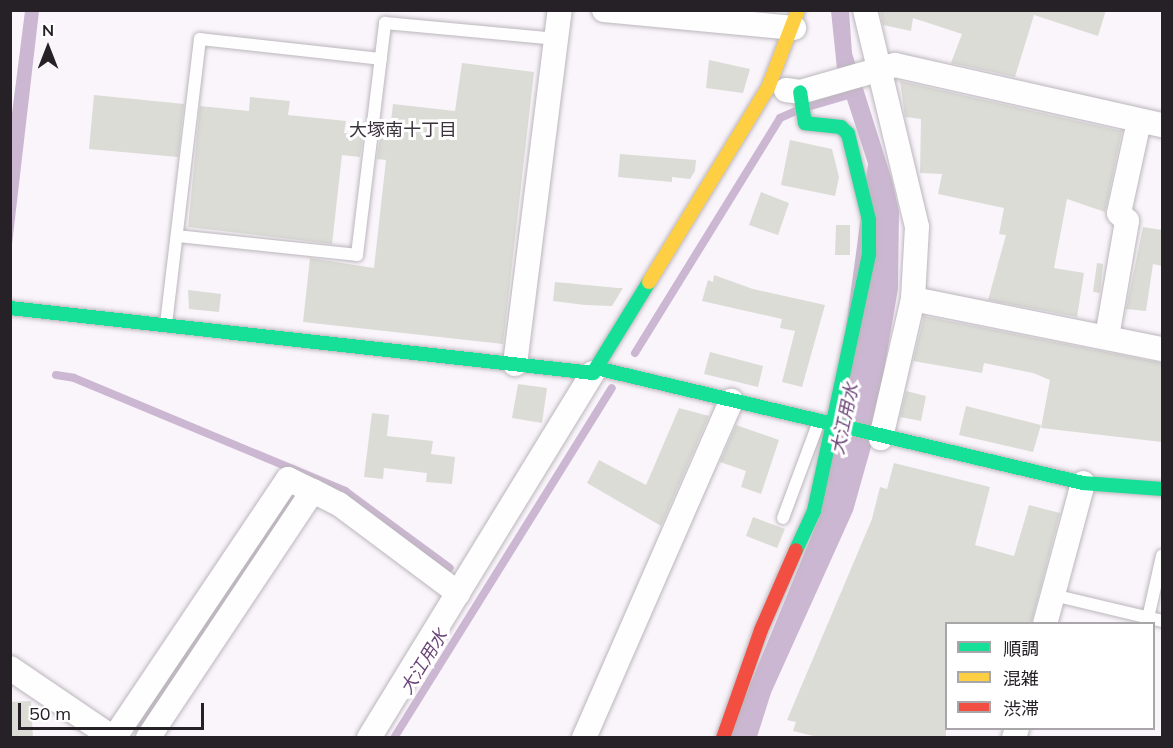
<!DOCTYPE html>
<meta charset="utf-8">
<style>
body{margin:0}
#map{position:relative;width:1173px;height:748px;overflow:hidden;background:#faf5fb;font-family:Mulish,"Noto Sans JP",sans-serif}
div>[style]{position:absolute}
.water>*{inset:0;background:#ccb7d2}
.stream>*{height:8px;margin:-4px;padding:0 4px;transform-origin:4px;border-radius:4px;background:#ccb7d2}
.building>*{inset:0;background:#dbdcd6}
.roads{filter:drop-shadow(0 0 2px #bbb6bc) drop-shadow(0 0 2px #bbb6bc)}
.lane>*{height:12px;margin:-6px;padding:0 6px;transform-origin:6px;border-radius:6px;background:#fefefe}
.street>*{height:24px;margin:-12px;padding:0 12px;transform-origin:12px;border-radius:12px;background:#fefefe}
.fast>*{height:14px;margin:-7px;padding:0 7px;transform-origin:7px;border-radius:7px;background:#16e098}
.slow>*{height:14px;margin:-7px;padding:0 7px;transform-origin:7px;border-radius:7px;background:#ffcf43}
.jam>*{height:14px;margin:-7px;padding:0 7px;transform-origin:7px;border-radius:7px;background:#f24e42}
span{translate:-50% -50%;white-space:nowrap;text-align:center;line-height:1.15;-webkit-text-stroke:6px #fff;paint-order:stroke}
.neighbourhood-label{font-size:18px;color:#3a323c}
.water-label{font-size:18px;color:#6c4679;font-style:italic}
.frame{position:absolute;inset:0;border:12px solid #252126;pointer-events:none}
.legend{position:absolute;left:945px;top:622px;width:210px;height:108px;box-sizing:border-box;background:#fff;border:2px solid #a8a6a8;margin:0;padding:8px 10px;list-style:none;font-size:18px;color:#252126}
.legend li{display:flex;align-items:center;gap:12px;height:30px}
.legend b{width:30px;border:2px solid #a8a6a8}
.north{position:absolute;left:18px;top:18px;width:60px;height:60px;-webkit-text-stroke:4px #fff;paint-order:stroke;rotate:0deg;font-size:16px;font-weight:700;line-height:24px;text-align:center;color:#252126}
.north::after{content:'';display:block;margin:auto;width:21px;height:27px;background:#252126;clip-path:polygon(50% 0,100% 100%,50% 72%,0 100%)}
.scale{position:absolute;left:18px;top:703px;width:186px;height:27px;box-sizing:border-box;border:3px solid #252126;border-top:0;padding-left:8px;font-size:18px;line-height:21px;white-space:nowrap;color:#252126;-webkit-text-stroke:4px #fff;paint-order:stroke}
</style>
<div id="map">
<div class="water">
<i style="clip-path:polygon(25px 11px,39px 11px,11px 253px,10px 129px)"></i>
<i style="clip-path:polygon(831px 11px,849px 11px,852px 53px,892px 180px,899px 211px,898px 289px,871px 447px,853px 511px,771px 693px,757px 737px,728px 738px,821px 513px,868px 164px,837px 69px)"></i>
</div>
<div class="stream">
<i style="left:811px;top:106px;width:43px;rotate:-16.3deg"></i>
<i style="left:635px;top:353px;width:276px;rotate:-58.3deg"></i>
<i style="left:780px;top:118px;width:17px;rotate:-24deg"></i>
<i style="left:56px;top:375px;width:18px;rotate:9deg"></i>
<i style="left:74px;top:378px;width:294px;rotate:22.6deg"></i>
<i style="left:345px;top:491px;width:130px;rotate:36.3deg"></i>
<i style="left:139px;top:726px;width:279px;rotate:-56deg"></i>
<i style="left:394px;top:738px;width:412px;rotate:-58.1deg"></i>
</div>
<div class="building">
<i style="clip-path:polygon(880px 10px,1106px 10px,1098px 36px,1034px 15px,1015px 77px,951px 63px,962px 34px,913px 18px,911px 31px,883px 25px)"></i>
<i style="clip-path:polygon(709px 60px,750px 69px,743px 93px,706px 88px)"></i>
<i style="clip-path:polygon(462px 63px,534px 72px,503px 344px,303px 322px,310px 258px,374px 268px,386px 160px,377px 159px,380px 137px,389px 138px,393px 104px,455px 111px)"></i>
<i style="clip-path:polygon(900px 81px,1122px 131px,1105px 212px,1067px 199px,1054px 268px,1084px 273px,1077px 317px,988px 300px,1006px 235px,999px 234px,1004px 208px,938px 194px,942px 174px,920px 173px,921px 119px,905px 117px)"></i>
<i style="clip-path:polygon(94px 95px,184px 104px,178px 157px,89px 149px)"></i>
<i style="clip-path:polygon(250px 97px,290px 101px,288px 115px,346px 121px,344px 133px,363px 135px,360px 157px,342px 155px,332px 244px,188px 227px,200px 106px,249px 111px)"></i>
<i style="clip-path:polygon(790px 140px,832px 149px,839px 177px,835px 196px,781px 185px)"></i>
<i style="clip-path:polygon(620px 154px,696px 160px,695px 171px,690px 179px,672px 177px,672px 182px,618px 177px)"></i>
<i style="clip-path:polygon(761px 192px,789px 203px,778px 235px,749px 225px)"></i>
<i style="clip-path:polygon(836px 225px,850px 225px,850px 255px,835px 255px)"></i>
<i style="clip-path:polygon(1143px 227px,1162px 230px,1162px 266px,1153px 264px,1146px 311px,1126px 309px)"></i>
<i style="clip-path:polygon(1104px 255px,1100px 293px,1093px 292px,1097px 263px,1103px 264px)"></i>
<i style="clip-path:polygon(714px 275px,753px 289px,825px 305px,802px 387px,782px 382px,795px 331px,780px 328px,782px 319px,702px 301px,708px 280px,713px 282px)"></i>
<i style="clip-path:polygon(555px 282px,618px 288px,623px 288px,612px 306px,585px 305px,553px 301px)"></i>
<i style="clip-path:polygon(188px 290px,221px 294px,219px 312px,189px 309px)"></i>
<i style="clip-path:polygon(924px 316px,1162px 363px,1162px 442px,1041px 428px,1050px 380px,1033px 373px,984px 363px,982px 373px,913px 361px)"></i>
<i style="clip-path:polygon(710px 352px,763px 366px,758px 387px,704px 374px)"></i>
<i style="clip-path:polygon(518px 384px,547px 388px,542px 423px,512px 418px)"></i>
<i style="clip-path:polygon(906px 391px,926px 396px,921px 421px,900px 417px)"></i>
<i style="clip-path:polygon(966px 406px,1041px 425px,1033px 452px,959px 435px)"></i>
<i style="clip-path:polygon(679px 408px,709px 416px,661px 526px,587px 483px,599px 460px,646px 485px)"></i>
<i style="clip-path:polygon(372px 413px,389px 415px,387px 436px,433px 441px,431px 454px,455px 457px,452px 484px,426px 482px,427px 473px,384px 468px,383px 479px,364px 477px)"></i>
<i style="clip-path:polygon(736px 425px,779px 440px,761px 494px,741px 487px,746px 471px,720px 462px)"></i>
<i style="clip-path:polygon(894px 463px,990px 487px,975px 545px,1014px 556px,1029px 505px,1060px 513px,1031px 624px,946px 624px,946px 738px,822px 738px,793px 731px,796px 722px,787px 720px,872px 519px,880px 487px,887px 489px)"></i>
<i style="clip-path:polygon(753px 517px,785px 529px,777px 548px,746px 536px)"></i>
<i style="clip-path:polygon(31px 701px,33px 738px,10px 738px,10px 702px)"></i>
</div>
<div class="roads">
<div class="lane">
<i style="left:177px;top:236px;width:181px;rotate:6deg"></i>
<i style="left:357px;top:255px;width:234px;rotate:-83.1deg"></i>
<i style="left:385px;top:23px;width:173px;rotate:5.3deg"></i>
<i style="left:166px;top:324px;width:287px;rotate:-83.2deg"></i>
<i style="left:200px;top:39px;width:182px;rotate:6.3deg"></i>
<i style="left:783px;top:518px;width:100px;rotate:-69.6deg"></i>
<i style="left:1053px;top:595px;width:112px;rotate:13.4deg"></i>
<i style="left:1148px;top:618px;width:64px;rotate:-77.3deg"></i>
</div>
<div class="street">
<i style="left:604px;top:10px;width:191px;rotate:5.4deg"></i>
<i style="left:865px;top:10px;width:223px;rotate:76.5deg"></i>
<i style="left:917px;top:227px;width:72px;rotate:93.2deg"></i>
<i style="left:913px;top:299px;width:143px;rotate:103deg"></i>
<i style="left:786px;top:90px;width:14px;rotate:8deg"></i>
<i style="left:800px;top:92px;width:99px;rotate:-15.9deg"></i>
<i style="left:895px;top:65px;width:274px;rotate:12.7deg"></i>
<i style="left:913px;top:299px;width:254px;rotate:11.4deg"></i>
<i style="left:1107px;top:337px;width:118px;rotate:-80.2deg"></i>
<i style="left:1127px;top:221px;width:11px;rotate:-135deg"></i>
<i style="left:1119px;top:213px;width:94px;rotate:-77.7deg"></i>
<i style="left:515px;top:364px;width:357px;rotate:-82.8deg"></i>
<i style="left:1045px;top:624px;width:146px;rotate:-74.9deg"></i>
<i style="left:10px;top:668px;width:125px;rotate:34.2deg"></i>
<i style="left:114px;top:738px;width:312px;rotate:-56.1deg"></i>
<i style="left:288px;top:479px;width:28px;rotate:26deg"></i>
<i style="left:148px;top:738px;width:297px;rotate:-56.3deg"></i>
<i style="left:313px;top:491px;width:29px;rotate:27deg"></i>
<i style="left:339px;top:504px;width:149px;rotate:36.8deg"></i>
<i style="left:369px;top:738px;width:428px;rotate:-58.5deg"></i>
<i style="left:584px;top:738px;width:368px;rotate:-66.4deg"></i>
<i style="left:1014px;top:738px;width:10px;rotate:-73deg"></i>
</div>
<div class="fast">
<i style="left:10px;top:308px;width:587px;rotate:6.36deg"></i>
<i style="left:593px;top:373px;width:107px;rotate:-58.4deg"></i>
<i style="left:596px;top:368px;width:500px;rotate:13.29deg"></i>
<i style="left:1083px;top:483px;width:79px;rotate:4.3deg"></i>
<i style="left:796px;top:550px;width:43px;rotate:-65.2deg"></i>
<i style="left:814px;top:511px;width:263px;rotate:-77.9deg"></i>
<i style="left:869px;top:254px;width:34px;rotate:-90deg"></i>
<i style="left:869px;top:220px;width:89px;rotate:-103.7deg"></i>
<i style="left:848px;top:134px;width:10px;rotate:-135deg"></i>
<i style="left:841px;top:127px;width:36px;rotate:-174deg"></i>
<i style="left:805px;top:123px;width:31px;rotate:-99deg"></i>
</div>
<div class="slow">
<i style="left:649px;top:282px;width:228px;rotate:-58.5deg"></i>
<i style="left:768px;top:88px;width:84px;rotate:-69deg"></i>
</div>
<div class="jam">
<i style="left:723px;top:738px;width:114px;rotate:-70.6deg"></i>
<i style="left:761px;top:630px;width:87px;rotate:-66.4deg"></i>
</div>
</div>
<div class="neighbourhood-label">
<span style="left:403px;top:130px">大塚南十丁目</span>
</div>
<div class="water-label">
<span style="left:845px;top:419px;rotate:-78deg">大江用水</span>
<span style="left:424px;top:662px;rotate:-58deg">大江用水</span>
</div>
<div class="frame"></div>
<ul class="legend">
<li><b style="height:8px;background:#16e098"></b>順調</li>
<li><b style="height:8px;background:#ffcf43"></b>混雑</li>
<li><b style="height:8px;background:#f24e42"></b>渋滞</li>
</ul>
<div class="north">N</div>
<div class="scale">50 m</div>
</div>
